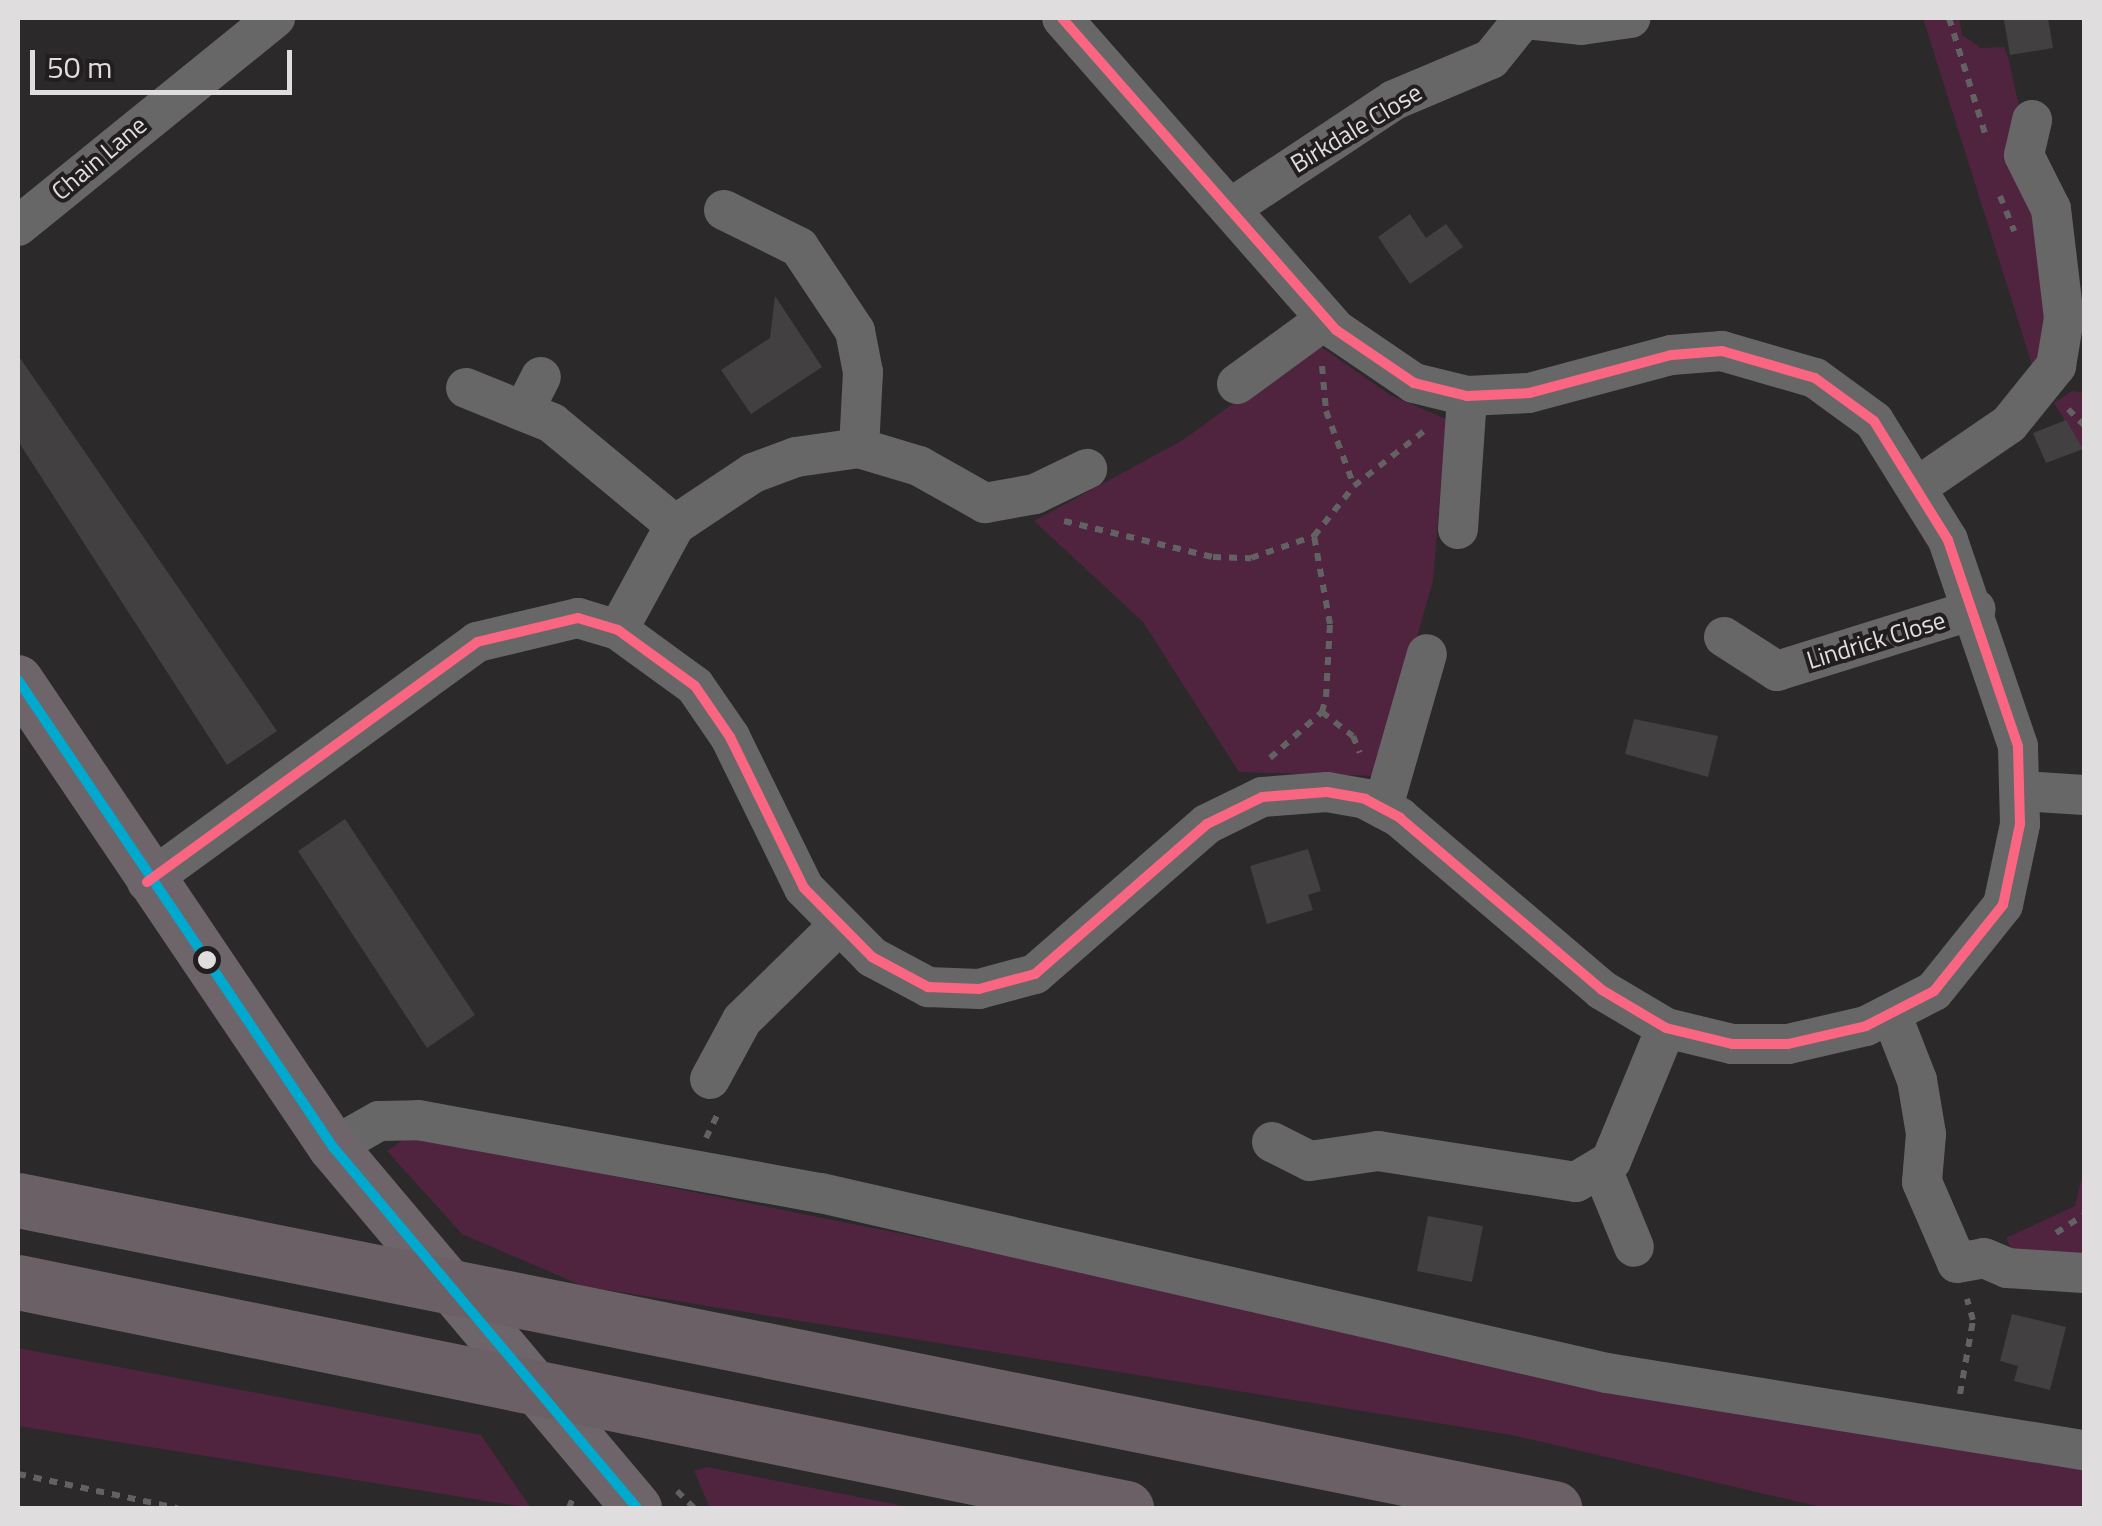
<!DOCTYPE html>
<style>
body{margin:0}
#map{position:relative;width:2102px;height:1526px;overflow:hidden;background:#2b292a;font-family:"Titillium Web",sans-serif}
div>[style]{position:absolute}
.green>*{inset:0;background:#50243e}
.building>*{inset:0;background:#424041}
.path>*{height:6px;margin-top:-3px;transform-origin:0;background:repeating-linear-gradient(90deg,#636262 0 8px,transparent 0 16px)}
.minor>*{height:40px;margin:-20px;padding:0 20px;transform-origin:20px;border-radius:20px;background:#686767}
.major>*{height:50px;margin:-25px;padding:0 25px;transform-origin:25px;border-radius:25px;background:#6e656b}
.highway>*{height:55px;margin:-27.5px;padding:0 27.5px;transform-origin:27.5px;border-radius:27.5px;background:#6c6067}
.bus-1>*{height:10px;margin:-5px;padding:0 5px;transform-origin:5px;border-radius:5px;background:#00a9ce}
.bus-2>*{height:10px;margin:-5px;padding:0 5px;transform-origin:5px;border-radius:5px;background:#fa6682}
.dots>*{width:28px;height:28px;translate:-50% -50%;box-sizing:border-box;border:5px solid #221e20;border-radius:50%}
span{translate:-50% -50%;white-space:nowrap;text-align:center;line-height:1.15;-webkit-text-stroke:8px #221e20;paint-order:stroke}
.street-label{font-size:25px;color:#e0ddde}
.frame{position:absolute;inset:0;border:20px solid #e0ddde;pointer-events:none}
.scale{position:absolute;left:30px;top:50px;width:262px;height:45px;box-sizing:border-box;border:5px solid #e0ddde;border-top:0;padding-left:12px;font-size:30px;line-height:35px;white-space:nowrap;color:#e0ddde;-webkit-text-stroke:8px #221e20;paint-order:stroke}
</style>
<div id="map">
<div class="green">
<i style="clip-path:polygon(1923px 18px,1959px 18px,1962px 35px,1981px 48px,2004px 47px,2009px 61px,2019px 106px,2008px 151px,2034px 220px,2054px 321px,2033px 368px)"></i>
<i style="clip-path:polygon(1316px 343px,1390px 395px,1446px 419px,1433px 581px,1377px 776px,1239px 772px,1143px 622px,1034px 521px,1183px 440px)"></i>
<i style="clip-path:polygon(2072px 391px,2084px 393px,2084px 452px,2054px 403px)"></i>
<i style="clip-path:polygon(410px 1135px,1161px 1286px,1594px 1387px,1982px 1454px,2084px 1463px,2084px 1508px,1825px 1508px,1512px 1435px,583px 1286px,462px 1234px,387px 1151px)"></i>
<i style="clip-path:polygon(2084px 1169px,2084px 1262px,2017px 1260px,2006px 1238px,2075px 1206px)"></i>
<i style="clip-path:polygon(18px 1348px,481px 1435px,531px 1508px,18px 1426px)"></i>
<i style="clip-path:polygon(707px 1467px,914px 1508px,710px 1508px,694px 1471px)"></i>
</div>
<div class="building">
<i style="clip-path:polygon(2048px 18px,2053px 48px,2010px 55px,2004px 20px)"></i>
<i style="clip-path:polygon(1410px 214px,1426px 238px,1446px 224px,1463px 247px,1410px 284px,1378px 237px)"></i>
<i style="clip-path:polygon(775px 296px,822px 367px,751px 414px,721px 370px,770px 338px)"></i>
<i style="clip-path:polygon(18px 355px,277px 731px,227px 765px,18px 441px)"></i>
<i style="clip-path:polygon(2066px 420px,2083px 449px,2046px 463px,2033px 433px)"></i>
<i style="clip-path:polygon(1634px 719px,1718px 736px,1708px 777px,1625px 754px)"></i>
<i style="clip-path:polygon(345px 819px,475px 1015px,427px 1048px,298px 851px)"></i>
<i style="clip-path:polygon(1308px 849px,1321px 891px,1308px 895px,1313px 910px,1267px 924px,1250px 866px)"></i>
<i style="clip-path:polygon(1428px 1216px,1483px 1226px,1472px 1282px,1417px 1271px)"></i>
<i style="clip-path:polygon(2012px 1314px,2066px 1327px,2050px 1390px,2014px 1381px,2018px 1366px,2000px 1361px)"></i>
</div>
<div class="path">
<i style="left:1949px;top:18px;width:128px;rotate:72.7deg"></i>
<i style="left:2000px;top:196px;width:38px;rotate:68deg"></i>
<i style="left:1322px;top:366px;width:45px;rotate:84.9deg"></i>
<i style="left:1326px;top:411px;width:80px;rotate:69.5deg"></i>
<i style="left:2068px;top:409px;width:23px;rotate:45deg"></i>
<i style="left:1064px;top:521px;width:153px;rotate:13.6deg"></i>
<i style="left:1213px;top:557px;width:38px;rotate:2deg"></i>
<i style="left:1251px;top:558px;width:67px;rotate:-19.2deg"></i>
<i style="left:1314px;top:536px;width:64px;rotate:-51.3deg"></i>
<i style="left:1354px;top:486px;width:94px;rotate:-38.1deg"></i>
<i style="left:1322px;top:712px;width:39px;rotate:38deg"></i>
<i style="left:1353px;top:736px;width:18px;rotate:68deg"></i>
<i style="left:1270px;top:758px;width:69px;rotate:-41.5deg"></i>
<i style="left:1322px;top:712px;width:16px;rotate:-75deg"></i>
<i style="left:1326px;top:697px;width:73px;rotate:-86.9deg"></i>
<i style="left:1330px;top:624px;width:89px;rotate:-100.3deg"></i>
<i style="left:706px;top:1138px;width:28px;rotate:-64deg"></i>
<i style="left:2056px;top:1233px;width:33px;rotate:-33deg"></i>
<i style="left:1960px;top:1394px;width:75px;rotate:-80deg"></i>
<i style="left:1973px;top:1320px;width:22px;rotate:-106deg"></i>
<i style="left:18px;top:1474px;width:163px;rotate:12.1deg"></i>
<i style="left:677px;top:1491px;width:24px;rotate:45deg"></i>
<i style="left:569px;top:1508px;width:14px;rotate:-69deg"></i>
</div>
<div class="minor">
<i style="left:1525px;top:19px;width:56px;rotate:6.1deg"></i>
<i style="left:1581px;top:25px;width:50px;rotate:-8deg"></i>
<i style="left:1234px;top:206px;width:192px;rotate:-33.5deg"></i>
<i style="left:1394px;top:100px;width:105px;rotate:-22.9deg"></i>
<i style="left:1491px;top:59px;width:53px;rotate:-51.2deg"></i>
<i style="left:724px;top:210px;width:84px;rotate:26.3deg"></i>
<i style="left:799px;top:247px;width:101px;rotate:56.3deg"></i>
<i style="left:855px;top:331px;width:42px;rotate:79deg"></i>
<i style="left:863px;top:372px;width:76px;rotate:93deg"></i>
<i style="left:18px;top:226px;width:331px;rotate:-39deg"></i>
<i style="left:1237px;top:384px;width:110px;rotate:-36.1deg"></i>
<i style="left:466px;top:388px;width:93px;rotate:22.1deg"></i>
<i style="left:552px;top:423px;width:160px;rotate:39.7deg"></i>
<i style="left:524px;top:410px;width:37px;rotate:-63deg"></i>
<i style="left:1920px;top:485px;width:108px;rotate:-34.4deg"></i>
<i style="left:2009px;top:424px;width:75px;rotate:-51deg"></i>
<i style="left:2056px;top:366px;width:49px;rotate:-80.5deg"></i>
<i style="left:2064px;top:318px;width:110px;rotate:-96.8deg"></i>
<i style="left:2051px;top:209px;width:60px;rotate:-116.6deg"></i>
<i style="left:2024px;top:155px;width:36px;rotate:-77deg"></i>
<i style="left:1458px;top:529px;width:133px;rotate:-86.1deg"></i>
<i style="left:618px;top:630px;width:119px;rotate:-61.5deg"></i>
<i style="left:675px;top:525px;width:94px;rotate:-33.7deg"></i>
<i style="left:753px;top:473px;width:46px;rotate:-20.4deg"></i>
<i style="left:796px;top:457px;width:64px;rotate:-8.1deg"></i>
<i style="left:859px;top:448px;width:63px;rotate:16.7deg"></i>
<i style="left:919px;top:466px;width:76px;rotate:29.3deg"></i>
<i style="left:985px;top:503px;width:51px;rotate:-10.2deg"></i>
<i style="left:1035px;top:494px;width:58px;rotate:-25.7deg"></i>
<i style="left:1724px;top:637px;width:63px;rotate:32.7deg"></i>
<i style="left:1777px;top:671px;width:208px;rotate:-17.3deg"></i>
<i style="left:2022px;top:791px;width:62px;rotate:3.7deg"></i>
<i style="left:1383px;top:807px;width:159px;rotate:-74deg"></i>
<i style="left:147px;top:882px;width:408px;rotate:-36deg"></i>
<i style="left:477px;top:642px;width:104px;rotate:-13.4deg"></i>
<i style="left:578px;top:618px;width:42px;rotate:16.7deg"></i>
<i style="left:618px;top:630px;width:95px;rotate:36deg"></i>
<i style="left:695px;top:686px;width:62px;rotate:55.5deg"></i>
<i style="left:730px;top:737px;width:168px;rotate:63.9deg"></i>
<i style="left:804px;top:888px;width:97px;rotate:45.4deg"></i>
<i style="left:872px;top:957px;width:64px;rotate:28.2deg"></i>
<i style="left:928px;top:987px;width:51px;rotate:2.2deg"></i>
<i style="left:979px;top:989px;width:58px;rotate:-15deg"></i>
<i style="left:1035px;top:974px;width:228px;rotate:-41.1deg"></i>
<i style="left:1207px;top:824px;width:61px;rotate:-26.1deg"></i>
<i style="left:1262px;top:797px;width:65px;rotate:-4.4deg"></i>
<i style="left:1327px;top:792px;width:39px;rotate:10deg"></i>
<i style="left:1365px;top:799px;width:40px;rotate:28deg"></i>
<i style="left:1400px;top:818px;width:265px;rotate:40.4deg"></i>
<i style="left:1602px;top:990px;width:74px;rotate:30.7deg"></i>
<i style="left:1666px;top:1028px;width:68px;rotate:13.6deg"></i>
<i style="left:1732px;top:1044px;width:56px"></i>
<i style="left:1788px;top:1044px;width:80px;rotate:-13deg"></i>
<i style="left:1866px;top:1026px;width:76px;rotate:-27.2deg"></i>
<i style="left:1934px;top:991px;width:110px;rotate:-51.3deg"></i>
<i style="left:2003px;top:905px;width:83px;rotate:-78.1deg"></i>
<i style="left:2020px;top:824px;width:78px;rotate:-91.5deg"></i>
<i style="left:2018px;top:746px;width:218px;rotate:-108.8deg"></i>
<i style="left:1948px;top:540px;width:140px;rotate:-121.9deg"></i>
<i style="left:1874px;top:421px;width:73px;rotate:-143.9deg"></i>
<i style="left:1815px;top:378px;width:97px;rotate:-163.8deg"></i>
<i style="left:1722px;top:351px;width:51px;rotate:175.5deg"></i>
<i style="left:1671px;top:355px;width:147px;rotate:165deg"></i>
<i style="left:1529px;top:393px;width:62px;rotate:177.2deg"></i>
<i style="left:1467px;top:396px;width:55px;rotate:-166.2deg"></i>
<i style="left:1414px;top:383px;width:94px;rotate:-145.8deg"></i>
<i style="left:1336px;top:330px;width:415px;rotate:-131.3deg"></i>
<i style="left:1892px;top:1016px;width:69px;rotate:68.7deg"></i>
<i style="left:1917px;top:1080px;width:55px;rotate:80.5deg"></i>
<i style="left:1926px;top:1134px;width:48px;rotate:94.8deg"></i>
<i style="left:1922px;top:1182px;width:88px;rotate:66.6deg"></i>
<i style="left:1957px;top:1263px;width:27px;rotate:-10deg"></i>
<i style="left:1984px;top:1258px;width:25px;rotate:23deg"></i>
<i style="left:2007px;top:1268px;width:77px;rotate:3.7deg"></i>
<i style="left:710px;top:1079px;width:67px;rotate:-61.5deg"></i>
<i style="left:742px;top:1020px;width:134px;rotate:-44.4deg"></i>
<i style="left:1272px;top:1142px;width:42px;rotate:26.6deg"></i>
<i style="left:1310px;top:1161px;width:69px;rotate:-8.4deg"></i>
<i style="left:1378px;top:1151px;width:200px;rotate:8.9deg"></i>
<i style="left:1576px;top:1182px;width:41px;rotate:-31deg"></i>
<i style="left:1611px;top:1161px;width:144px;rotate:-67.5deg"></i>
<i style="left:333px;top:1147px;width:53px;rotate:-29.5deg"></i>
<i style="left:379px;top:1121px;width:39px;rotate:-1deg"></i>
<i style="left:418px;top:1120px;width:410px;rotate:10.3deg"></i>
<i style="left:821px;top:1193px;width:806px;rotate:12.9deg"></i>
<i style="left:1607px;top:1373px;width:483px;rotate:9.2deg"></i>
<i style="left:1602px;top:1169px;width:84px;rotate:67.7deg"></i>
</div>
<div class="major">
<i style="left:18px;top:680px;width:563px;rotate:56deg"></i>
<i style="left:333px;top:1147px;width:472px;rotate:49.9deg"></i>
</div>
<div class="highway">
<i style="left:18px;top:1200px;width:1567px;rotate:11.34deg"></i>
<i style="left:18px;top:1282px;width:1131px;rotate:11.53deg"></i>
</div>
<div class="bus-1">
<i style="left:18px;top:680px;width:563px;rotate:56deg"></i>
<i style="left:333px;top:1147px;width:472px;rotate:49.9deg"></i>
</div>
<div class="bus-2">
<i style="left:147px;top:882px;width:408px;rotate:-36deg"></i>
<i style="left:477px;top:642px;width:104px;rotate:-13.4deg"></i>
<i style="left:578px;top:618px;width:42px;rotate:16.7deg"></i>
<i style="left:618px;top:630px;width:95px;rotate:36deg"></i>
<i style="left:695px;top:686px;width:62px;rotate:55.5deg"></i>
<i style="left:730px;top:737px;width:168px;rotate:63.9deg"></i>
<i style="left:804px;top:888px;width:97px;rotate:45.4deg"></i>
<i style="left:872px;top:957px;width:64px;rotate:28.2deg"></i>
<i style="left:928px;top:987px;width:51px;rotate:2.2deg"></i>
<i style="left:979px;top:989px;width:58px;rotate:-15deg"></i>
<i style="left:1035px;top:974px;width:228px;rotate:-41.1deg"></i>
<i style="left:1207px;top:824px;width:61px;rotate:-26.1deg"></i>
<i style="left:1262px;top:797px;width:65px;rotate:-4.4deg"></i>
<i style="left:1327px;top:792px;width:39px;rotate:10deg"></i>
<i style="left:1365px;top:799px;width:40px;rotate:28deg"></i>
<i style="left:1400px;top:818px;width:265px;rotate:40.4deg"></i>
<i style="left:1602px;top:990px;width:74px;rotate:30.7deg"></i>
<i style="left:1666px;top:1028px;width:68px;rotate:13.6deg"></i>
<i style="left:1732px;top:1044px;width:56px"></i>
<i style="left:1788px;top:1044px;width:80px;rotate:-13deg"></i>
<i style="left:1866px;top:1026px;width:76px;rotate:-27.2deg"></i>
<i style="left:1934px;top:991px;width:110px;rotate:-51.3deg"></i>
<i style="left:2003px;top:905px;width:83px;rotate:-78.1deg"></i>
<i style="left:2020px;top:824px;width:78px;rotate:-91.5deg"></i>
<i style="left:2018px;top:746px;width:218px;rotate:-108.8deg"></i>
<i style="left:1948px;top:540px;width:140px;rotate:-121.9deg"></i>
<i style="left:1874px;top:421px;width:73px;rotate:-143.9deg"></i>
<i style="left:1815px;top:378px;width:97px;rotate:-163.8deg"></i>
<i style="left:1722px;top:351px;width:51px;rotate:175.5deg"></i>
<i style="left:1671px;top:355px;width:147px;rotate:165deg"></i>
<i style="left:1529px;top:393px;width:62px;rotate:177.2deg"></i>
<i style="left:1467px;top:396px;width:55px;rotate:-166.2deg"></i>
<i style="left:1414px;top:383px;width:94px;rotate:-145.8deg"></i>
<i style="left:1336px;top:330px;width:415px;rotate:-131.3deg"></i>
</div>
<div class="dots">
<i style="left:207px;top:960px;background:#e0ddde"></i>
</div>
<div class="street-label">
<span style="left:1356px;top:128px;rotate:-31deg">Birkdale Close</span>
<span style="left:99px;top:158px;rotate:-40deg">Chain Lane</span>
<span style="left:1876px;top:640px;rotate:-17deg">Lindrick Close</span>
</div>
<div class="frame"></div>
<div class="scale">50 m</div>
</div>
